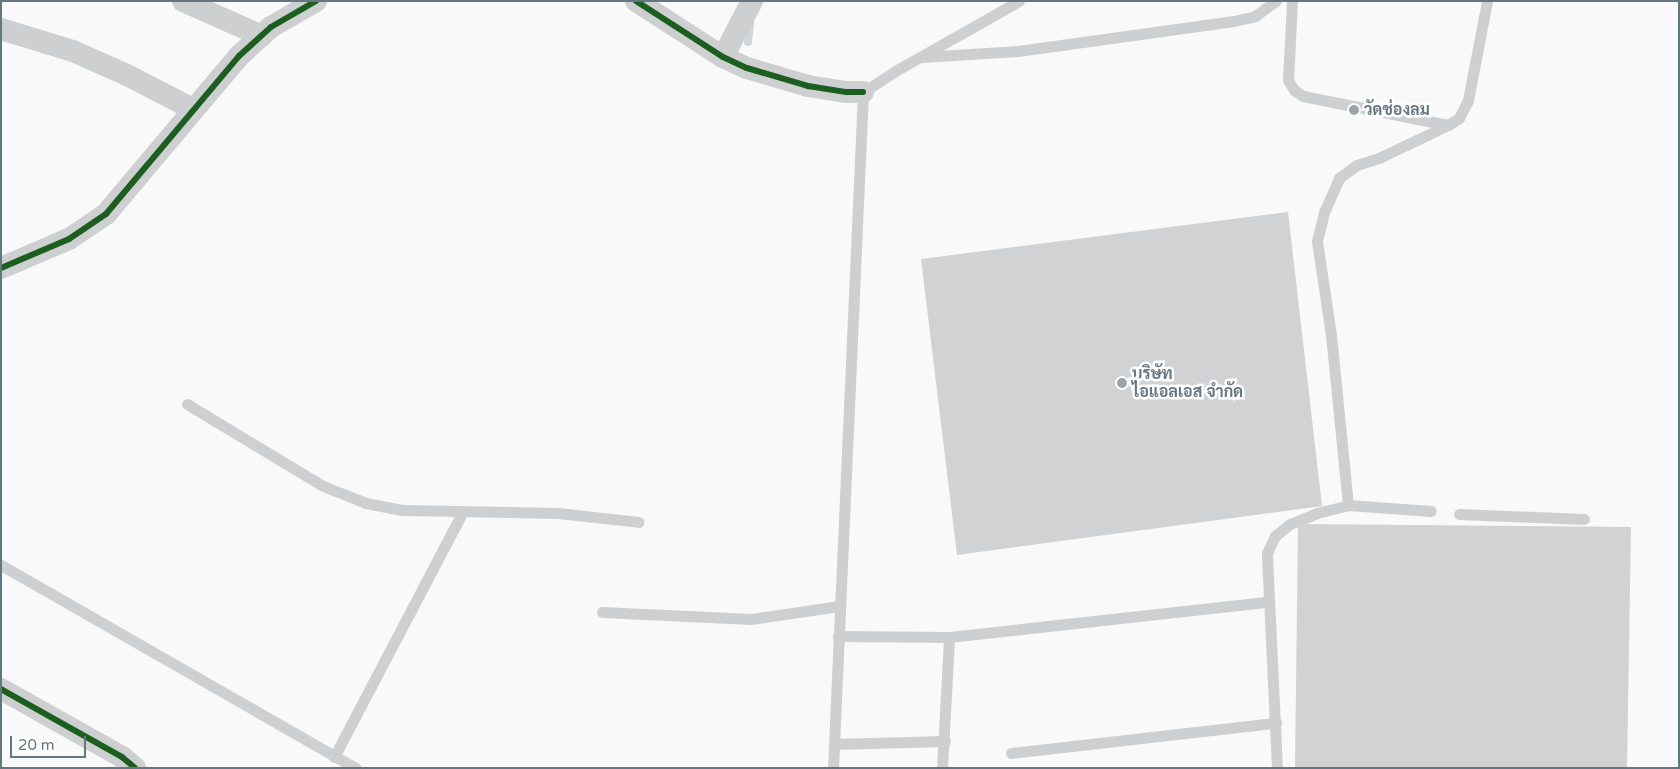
<!DOCTYPE html>
<meta charset="utf-8">
<style>
body{margin:0}
#map{position:relative;width:1680px;height:769px;overflow:hidden;background:#f9f9f9;font-family:"Varela Round",Sarabun,sans-serif}
div>[style]{position:absolute}
.stream>*{height:8px;margin:-4px;padding:0 4px;transform-origin:4px;border-radius:4px;background:#ced6d9}
.building>*{inset:0;background:#d0d2d3}
.service>*{height:11px;margin:-5.5px;padding:0 5.5px;transform-origin:5.5px;border-radius:5.5px;background:#cecfd0}
.minor>*{height:22px;margin:-11px;padding:0 11px;transform-origin:11px;border-radius:11px;background:#cecfd0}
.cycleway>*{height:6px;margin:-3px;padding:0 3px;transform-origin:3px;border-radius:3px;background:#1b5e20}
.dots>*{width:14px;height:14px;translate:-50% -50%;box-sizing:border-box;border:2px solid #fff;border-radius:50%}
span{translate:-50% -50%;white-space:nowrap;text-align:center;line-height:1.15;-webkit-text-stroke:5px #fff;paint-order:stroke}
.poi-label{font-size:16px;color:#657683;font-weight:700}
.left{translate:0 -50%;text-align:left}
.frame{position:absolute;inset:0;border:2px solid #657683;pointer-events:none}
.scale{position:absolute;left:10px;top:736px;width:76px;height:22px;box-sizing:border-box;border:2px solid #657683;border-top:0;padding-left:6px;font-size:15px;line-height:18px;white-space:nowrap;color:#657683;-webkit-text-stroke:4px #fff;paint-order:stroke}
</style>
<div id="map">
<div class="stream">
<i style="left:748px;top:42px;width:20px;rotate:-84deg"></i>
</div>
<div class="building">
<i style="clip-path:polygon(1288px 212px,1322px 506px,957px 555px,921px 259px)"></i>
<i style="clip-path:polygon(1298px 524px,1631px 527px,1627px 768px,1295px 768px)"></i>
</div>
<div class="service">
<i style="left:1292px;top:1px;width:79px;rotate:92.9deg"></i>
<i style="left:1288px;top:80px;width:12px;rotate:59deg"></i>
<i style="left:1294px;top:90px;width:11px;rotate:34deg"></i>
<i style="left:1303px;top:96px;width:148px;rotate:11.3deg"></i>
<i style="left:1448px;top:125px;width:13px;rotate:-32deg"></i>
<i style="left:1459px;top:118px;width:20px;rotate:-63deg"></i>
<i style="left:1468px;top:100px;width:101px;rotate:-79.1deg"></i>
<i style="left:923px;top:57px;width:95px;rotate:-3.6deg"></i>
<i style="left:1018px;top:51px;width:218px;rotate:-7.9deg"></i>
<i style="left:1234px;top:21px;width:22px;rotate:-13deg"></i>
<i style="left:1255px;top:16px;width:26px;rotate:-36deg"></i>
<i style="left:187px;top:404px;width:159px;rotate:31.1deg"></i>
<i style="left:323px;top:486px;width:46px;rotate:21.6deg"></i>
<i style="left:366px;top:503px;width:38px;rotate:11deg"></i>
<i style="left:403px;top:510px;width:155px;rotate:1.1deg"></i>
<i style="left:558px;top:513px;width:81px;rotate:6.3deg"></i>
<i style="left:1348px;top:505px;width:171px;rotate:-95.7deg"></i>
<i style="left:1331px;top:335px;width:95px;rotate:-98.5deg"></i>
<i style="left:1317px;top:241px;width:32px;rotate:-76deg"></i>
<i style="left:1325px;top:210px;width:35px;rotate:-66deg"></i>
<i style="left:1339px;top:178px;width:22px;rotate:-36deg"></i>
<i style="left:1357px;top:165px;width:25px;rotate:-18deg"></i>
<i style="left:1381px;top:157px;width:74px;rotate:-25.5deg"></i>
<i style="left:1459px;top:514px;width:125px;rotate:2.3deg"></i>
<i style="left:1px;top:565px;width:409px;rotate:29.8deg"></i>
<i style="left:602px;top:612px;width:149px;rotate:2.7deg"></i>
<i style="left:751px;top:619px;width:89px;rotate:-8.4deg"></i>
<i style="left:838px;top:636px;width:111px;rotate:0.5deg"></i>
<i style="left:949px;top:637px;width:321px;rotate:-6.3deg"></i>
<i style="left:834px;top:744px;width:111px;rotate:-1.5deg"></i>
<i style="left:1011px;top:753px;width:267px;rotate:-6.5deg"></i>
<i style="left:334px;top:757px;width:276px;rotate:-62.3deg"></i>
<i style="left:833px;top:768px;width:677px;rotate:-87.46deg"></i>
<i style="left:863px;top:92px;width:40px;rotate:-32.9deg"></i>
<i style="left:897px;top:70px;width:140px;rotate:-29.5deg"></i>
<i style="left:942px;top:768px;width:131px;rotate:-86.9deg"></i>
<i style="left:1277px;top:768px;width:215px;rotate:-92.7deg"></i>
<i style="left:1267px;top:553px;width:19px;rotate:-65deg"></i>
<i style="left:1275px;top:536px;width:19px;rotate:-39deg"></i>
<i style="left:1290px;top:524px;width:29px;rotate:-22deg"></i>
<i style="left:1317px;top:513px;width:32px;rotate:-14deg"></i>
<i style="left:1348px;top:505px;width:83px;rotate:4.1deg"></i>
</div>
<div class="minor">
<i style="left:183px;top:1px;width:86px;rotate:23.9deg"></i>
<i style="left:636px;top:1px;width:103px;rotate:32.8deg"></i>
<i style="left:723px;top:57px;width:26px;rotate:25deg"></i>
<i style="left:747px;top:68px;width:64px;rotate:16.4deg"></i>
<i style="left:808px;top:86px;width:39px;rotate:9deg"></i>
<i style="left:847px;top:92px;width:16px"></i>
<i style="left:1px;top:29px;width:75px;rotate:17deg"></i>
<i style="left:73px;top:51px;width:59px;rotate:24deg"></i>
<i style="left:127px;top:75px;width:74px;rotate:27.3deg"></i>
<i style="left:723px;top:57px;width:63px;rotate:-62.6deg"></i>
<i style="left:1px;top:268px;width:74px;rotate:-23.1deg"></i>
<i style="left:69px;top:239px;width:45px;rotate:-34deg"></i>
<i style="left:106px;top:214px;width:207px;rotate:-49.9deg"></i>
<i style="left:239px;top:56px;width:43px;rotate:-42.2deg"></i>
<i style="left:271px;top:27px;width:52px;rotate:-30deg"></i>
<i style="left:1px;top:689px;width:139px;rotate:29.3deg"></i>
<i style="left:122px;top:757px;width:17px;rotate:40deg"></i>
</div>
<div class="cycleway">
<i style="left:636px;top:1px;width:103px;rotate:32.8deg"></i>
<i style="left:723px;top:57px;width:26px;rotate:25deg"></i>
<i style="left:747px;top:68px;width:64px;rotate:16.4deg"></i>
<i style="left:808px;top:86px;width:39px;rotate:9deg"></i>
<i style="left:847px;top:92px;width:16px"></i>
<i style="left:1px;top:268px;width:74px;rotate:-23.1deg"></i>
<i style="left:69px;top:239px;width:45px;rotate:-34deg"></i>
<i style="left:106px;top:214px;width:207px;rotate:-49.9deg"></i>
<i style="left:239px;top:56px;width:43px;rotate:-42.2deg"></i>
<i style="left:271px;top:27px;width:52px;rotate:-30deg"></i>
<i style="left:1px;top:689px;width:139px;rotate:29.3deg"></i>
<i style="left:122px;top:757px;width:17px;rotate:40deg"></i>
</div>
<div class="dots">
<i style="left:1354px;top:110px;background:#99a4ac"></i>
<i style="left:1122px;top:383px;background:#99a4ac"></i>
</div>
<div class="poi-label">
<span class="left" style="left:1364px;top:110px">วัดช่องลม</span>
<span class="left" style="left:1132px;top:383px">บริษัท<br>ไอแอลเอส จำกัด</span>
</div>
<div class="frame"></div>
<div class="scale">20 m</div>
</div>
